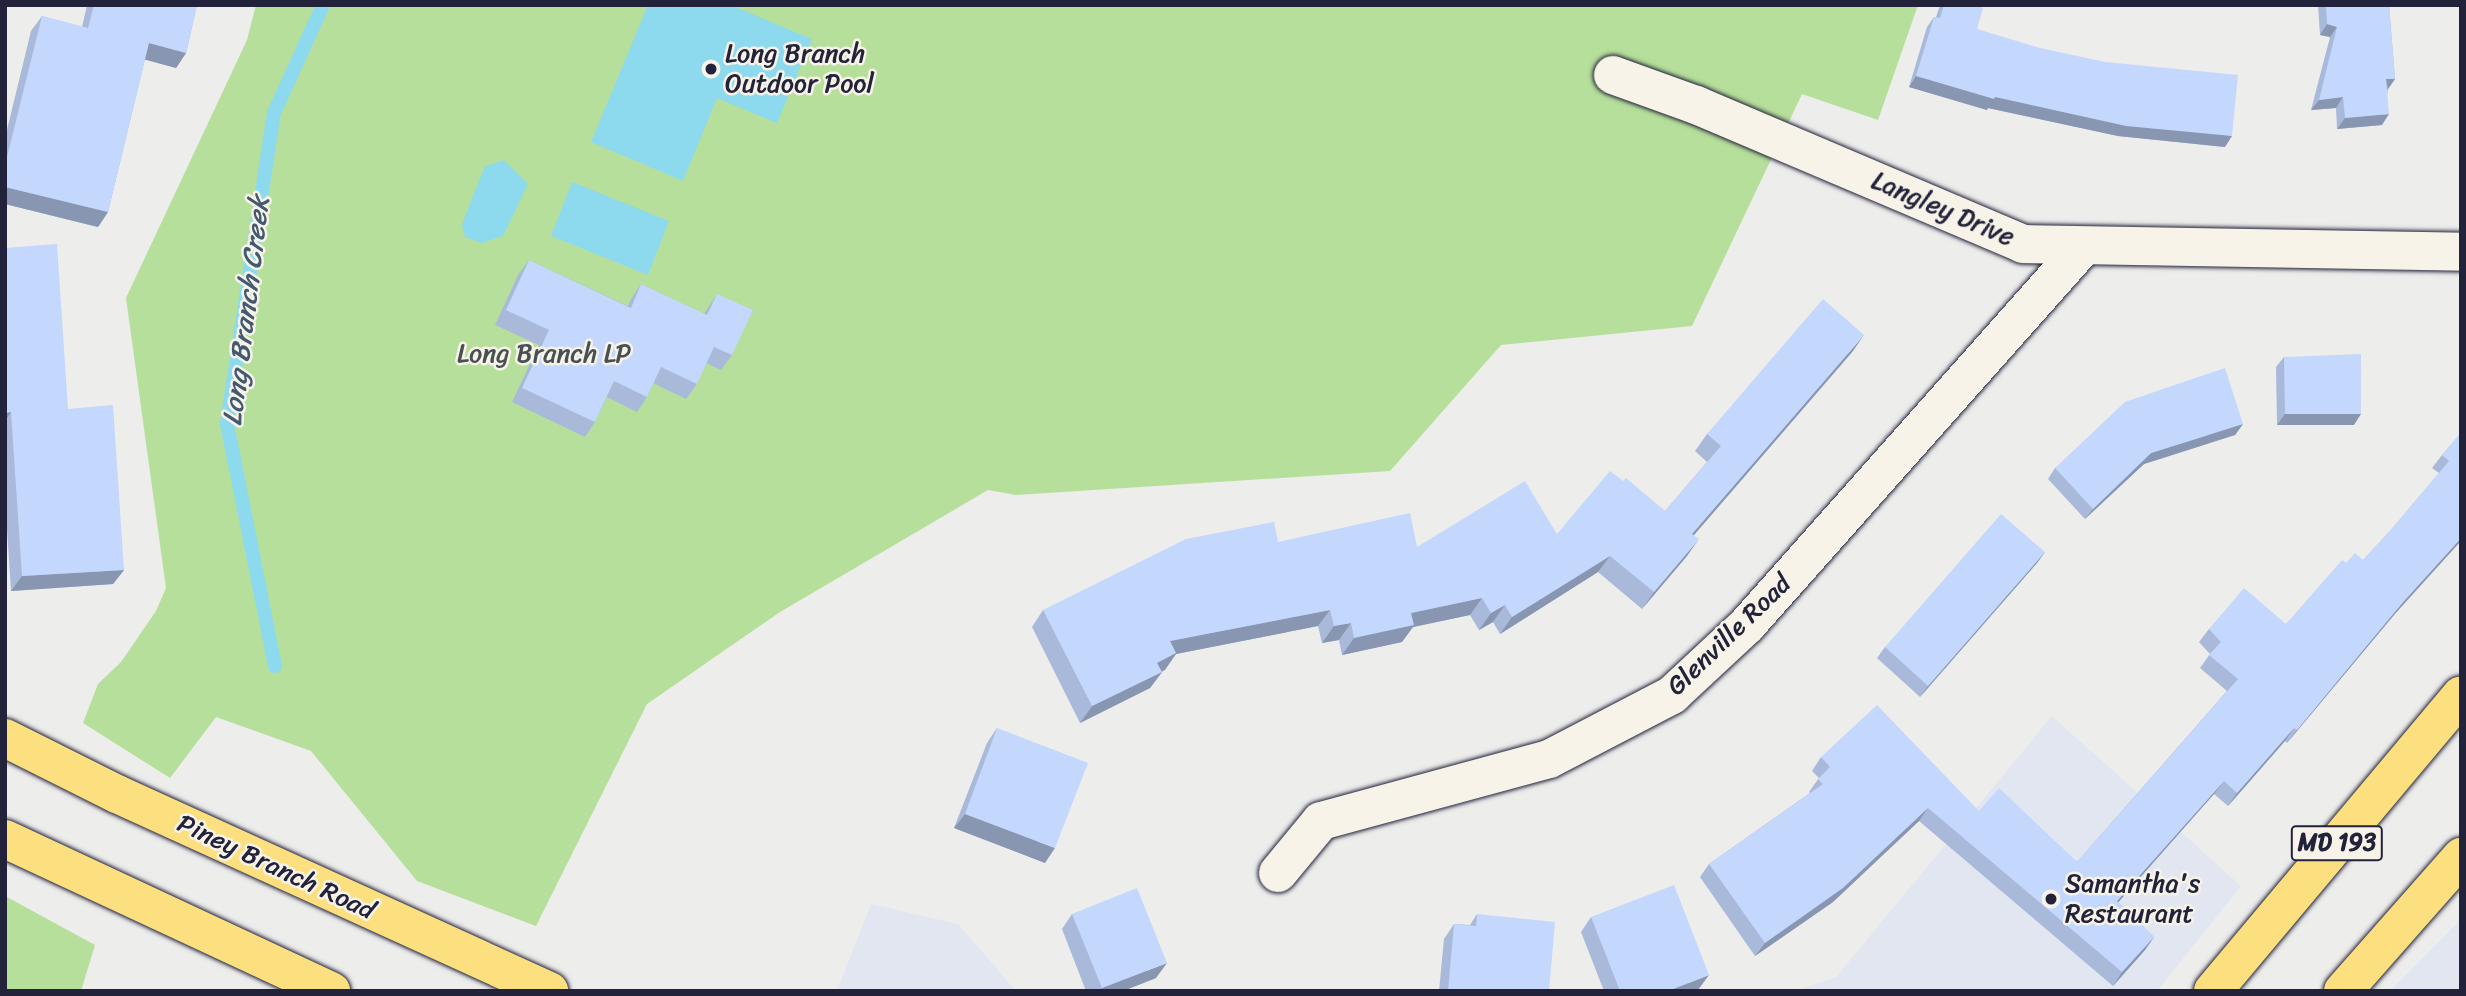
<!DOCTYPE html>
<style>
body{margin:0}
#map{position:relative;width:2466px;height:996px;overflow:hidden;background:#ededec;font-family:Sriracha,sans-serif}
div>[style]{position:absolute}
.built>*{inset:0;background:#e1e6f1}
.green>*{inset:0;background:#b6df9b}
.water>*{inset:0;background:#8dd9ee}
.stream>*{height:14px;margin:-7px;padding:0 7px;transform-origin:7px;border-radius:7px;background:#8dd9ee}
.roads{filter:drop-shadow(0 0 2px #22223b) drop-shadow(0 0 2px #22223b)}
.minor>*{height:38px;margin:-19px;padding:0 19px;transform-origin:19px;border-radius:19px;background:#f7f3e8}
.major>*{height:38px;margin:-19px;padding:0 19px;transform-origin:19px;border-radius:19px;background:#fce080}
.wall>*{inset:0;background:#a9b9da}
.shaded-wall>*{inset:0;background:#8996b1}
.building>*{inset:0;background:#c4d7fd}
.dots>*{width:19px;height:19px;translate:-50% -50%;box-sizing:border-box;border:4px solid #f7f3e8;border-radius:50%}
span{translate:-50% -50%;white-space:nowrap;text-align:center;line-height:1.15;-webkit-text-stroke:5px #f7f3e8;paint-order:stroke}
.shield-label span{padding:2px 5px;background:#f7f3e8;border:2px solid;border-radius:5px;-webkit-text-stroke-width:0}
.shield-label{font-size:24px;color:#22223b;font-weight:700}
.poi-label{font-size:26px;color:#22223b}
.left{translate:0 -50%;text-align:left}
.street-label{font-size:26px;color:#22223b}
.park-label{font-size:26px;color:#475153}
.water-label{font-size:28px;color:#425971;font-style:italic}
.frame{position:absolute;inset:0;border:7px solid #22223b;pointer-events:none}
</style>
<div id="map">
<div class="built">
<i style="clip-path:polygon(2052px 716px,2241px 886px,2157px 991px,1795px 991px,1836px 977px)"></i>
<i style="clip-path:polygon(871px 904px,958px 924px,1016px 991px,837px 991px)"></i>
<i style="clip-path:polygon(2461px 919px,2461px 991px,2390px 991px)"></i>
</div>
<div class="green">
<i style="clip-path:polygon(256px 5px,1918px 5px,1878px 120px,1802px 94px,1692px 326px,1501px 345px,1390px 471px,1016px 495px,988px 490px,780px 612px,647px 704px,536px 926px,417px 881px,311px 751px,216px 717px,170px 778px,83px 723px,98px 684px,121px 662px,156px 611px,166px 588px,126px 298px,247px 40px)"></i>
<i style="clip-path:polygon(5px 896px,95px 945px,81px 991px,5px 991px)"></i>
</div>
<div class="water">
<i style="clip-path:polygon(648px 5px,730px 5px,812px 39px,777px 123px,717px 98px,683px 181px,591px 142px)"></i>
<i style="clip-path:polygon(504px 160px,528px 184px,503px 236px,482px 243px,465px 237px,462px 224px,485px 166px)"></i>
<i style="clip-path:polygon(572px 182px,669px 221px,648px 275px,551px 236px)"></i>
</div>
<div class="stream">
<i style="left:275px;top:666px;width:248px;rotate:-101.2deg"></i>
<i style="left:227px;top:423px;width:314px;rotate:-81.4deg"></i>
<i style="left:274px;top:113px;width:119px;rotate:-65.6deg"></i>
</div>
<div class="roads">
<div class="minor">
<i style="left:1613px;top:75px;width:88px;rotate:19.9deg"></i>
<i style="left:1696px;top:105px;width:355px;rotate:23deg"></i>
<i style="left:2023px;top:244px;width:438px;rotate:1deg"></i>
<i style="left:1278px;top:873px;width:67px;rotate:-50.4deg"></i>
<i style="left:1321px;top:821px;width:236px;rotate:-15.2deg"></i>
<i style="left:1549px;top:759px;width:139px;rotate:-27.5deg"></i>
<i style="left:1672px;top:695px;width:103px;rotate:-43deg"></i>
<i style="left:1747px;top:625px;width:506px;rotate:-48.37deg"></i>
</div>
<div class="major">
<i style="left:5px;top:738px;width:125px;rotate:26.6deg"></i>
<i style="left:117px;top:794px;width:475px;rotate:24.5deg"></i>
<i style="left:5px;top:839px;width:360px;rotate:25deg"></i>
<i style="left:2213px;top:991px;width:386px;rotate:-50deg"></i>
<i style="left:2343px;top:991px;width:179px;rotate:-48.6deg"></i>
</div>
</div>
<div class="wall">
<i style="clip-path:polygon(87px 5px,197px 5px,186px 53px,176px 68px,145px 59px,108px 212px,98px 227px,5px 204px,5px 138px,31px 31px,42px 16px,82px 27px)"></i>
<i style="clip-path:polygon(1940px 5px,1976px 5px,1977px 29px,2225px 147px,2118px 136px,1988px 108px,1987px 110px,1909px 87px,1927px 27px,1934px 17px,1936px 17px)"></i>
<i style="clip-path:polygon(2318px 5px,2389px 5px,2395px 79px,2388px 89px,2382px 125px,2337px 129px,2336px 108px,2311px 110px,2330px 37px,2320px 35px)"></i>
<i style="clip-path:polygon(5px 248px,68px 409px,124px 570px,113px 584px,11px 591px,5px 498px)"></i>
<i style="clip-path:polygon(529px 260px,628px 306px,631px 299px,641px 284px,704px 314px,717px 294px,732px 355px,721px 370px,706px 363px,697px 384px,686px 399px,653px 383px,647px 397px,637px 412px,607px 397px,595px 422px,585px 437px,512px 402px,539px 345px,495px 325px,518px 275px)"></i>
<i style="clip-path:polygon(1853px 351px,1694px 535px,1687px 556px,1642px 609px,1598px 572px,1500px 634px,1493px 622px,1479px 630px,1470px 615px,1413px 627px,1402px 642px,1342px 655px,1339px 640px,1322px 643px,1318px 626px,1176px 654px,1150px 688px,1080px 723px,1032px 627px,1043px 610px,1278px 542px,1417px 547px,1557px 534px,1623px 481px,1665px 511px,1707px 462px,1695px 451px,1707px 434px)"></i>
<i style="clip-path:polygon(2284px 357px,2354px 425px,2277px 425px,2276px 367px)"></i>
<i style="clip-path:polygon(2243px 424px,2235px 435px,2144px 464px,2085px 519px,2048px 479px,2055px 468px)"></i>
<i style="clip-path:polygon(2461px 433px,2394px 615px,2287px 743px,2285px 741px,2228px 806px,2214px 794px,2118px 902px,2154px 937px,2145px 950px,2113px 986px,1919px 821px,1833px 902px,1755px 956px,1700px 877px,1709px 864px,1810px 793px,1809px 792px,1819px 778px,1812px 771px,1821px 757px,1979px 811px,2077px 862px,2227px 691px,2200px 668px,2210px 654px,2199px 642px,2209px 629px,2286px 624px,2346px 563px,2363px 560px,2390px 531px,2439px 473px,2432px 468px,2442px 455px)"></i>
<i style="clip-path:polygon(2045px 552px,2037px 563px,1920px 697px,1877px 658px,1885px 647px)"></i>
<i style="clip-path:polygon(997px 728px,1045px 863px,954px 828px,987px 743px)"></i>
<i style="clip-path:polygon(1072px 914px,1156px 978px,1123px 991px,1086px 991px,1062px 929px)"></i>
<i style="clip-path:polygon(1477px 914px,1549px 991px,1439px 991px,1444px 939px,1454px 924px,1470px 925px)"></i>
<i style="clip-path:polygon(1591px 917px,1698px 990px,1604px 991px,1581px 932px)"></i>
</div>
<div class="shaded-wall">
<i style="clip-path:polygon(2327px 24px,2337px 27px,2330px 37px,2320px 35px)"></i>
<i style="clip-path:polygon(149px 43px,186px 53px,176px 68px,139px 58px)"></i>
<i style="clip-path:polygon(1916px 76px,2232px 136px,2225px 147px,2118px 136px,1988px 108px,1987px 110px,1909px 87px)"></i>
<i style="clip-path:polygon(2386px 79px,2395px 79px,2388px 89px)"></i>
<i style="clip-path:polygon(2343px 97px,2336px 108px,2311px 110px,2319px 100px)"></i>
<i style="clip-path:polygon(2389px 114px,2382px 125px,2337px 129px,2345px 118px)"></i>
<i style="clip-path:polygon(5px 187px,108px 212px,98px 227px,5px 204px)"></i>
<i style="clip-path:polygon(1864px 335px,1853px 351px,1681px 550px,1692px 534px)"></i>
<i style="clip-path:polygon(11px 412px,5px 421px,5px 413px)"></i>
<i style="clip-path:polygon(2285px 414px,2361px 414px,2354px 425px,2277px 425px)"></i>
<i style="clip-path:polygon(2243px 424px,2235px 435px,2144px 464px,2085px 519px,2093px 509px,2151px 453px)"></i>
<i style="clip-path:polygon(2461px 538px,2461px 541px,2394px 615px,2287px 743px,2297px 730px,2403px 602px)"></i>
<i style="clip-path:polygon(1699px 539px,1687px 556px,1642px 609px,1654px 592px)"></i>
<i style="clip-path:polygon(2045px 552px,2037px 563px,1920px 697px,1928px 686px)"></i>
<i style="clip-path:polygon(1610px 556px,1598px 572px,1500px 634px,1512px 617px)"></i>
<i style="clip-path:polygon(124px 570px,113px 584px,11px 591px,22px 576px)"></i>
<i style="clip-path:polygon(1482px 598px,1470px 615px,1413px 627px,1402px 642px,1342px 655px,1354px 638px,1411px 613px)"></i>
<i style="clip-path:polygon(1505px 605px,1493px 622px,1479px 630px,1491px 613px)"></i>
<i style="clip-path:polygon(1330px 610px,1318px 626px,1176px 654px,1165px 670px,1145px 679px,1170px 641px)"></i>
<i style="clip-path:polygon(1351px 623px,1339px 640px,1322px 643px,1334px 626px)"></i>
<i style="clip-path:polygon(1162px 672px,1150px 688px,1080px 723px,1092px 706px)"></i>
<i style="clip-path:polygon(2294px 728px,2285px 741px,2228px 806px,2237px 793px)"></i>
<i style="clip-path:polygon(2224px 781px,2214px 794px,2108px 914px,2117px 901px)"></i>
<i style="clip-path:polygon(1928px 808px,1919px 821px,1833px 902px,1755px 956px,1765px 943px)"></i>
<i style="clip-path:polygon(965px 814px,1055px 848px,1045px 863px,954px 828px)"></i>
<i style="clip-path:polygon(2154px 937px,2145px 950px,2113px 986px,2122px 972px)"></i>
<i style="clip-path:polygon(1167px 963px,1156px 978px,1123px 991px,1100px 991px,1102px 988px)"></i>
<i style="clip-path:polygon(1709px 975px,1698px 990px,1668px 991px)"></i>
</div>
<div class="building">
<i style="clip-path:polygon(94px 5px,197px 5px,186px 53px,149px 43px,108px 212px,5px 187px,5px 165px,42px 16px,88px 28px)"></i>
<i style="clip-path:polygon(1944px 5px,1976px 5px,1983px 8px,1977px 29px,2040px 48px,2105px 62px,2238px 75px,2232px 136px,2126px 126px,1995px 97px,1994px 99px,1916px 76px,1934px 17px,1940px 18px)"></i>
<i style="clip-path:polygon(2326px 5px,2389px 5px,2395px 79px,2386px 79px,2389px 114px,2345px 118px,2343px 97px,2319px 100px,2337px 27px,2327px 24px)"></i>
<i style="clip-path:polygon(57px 244px,68px 409px,113px 405px,124px 570px,22px 576px,11px 412px,5px 413px,5px 248px)"></i>
<i style="clip-path:polygon(529px 260px,631px 308px,641px 284px,707px 315px,717px 294px,753px 310px,732px 355px,714px 347px,697px 384px,661px 367px,647px 397px,614px 381px,595px 422px,522px 388px,549px 330px,506px 310px)"></i>
<i style="clip-path:polygon(1823px 299px,1864px 335px,1692px 534px,1699px 539px,1654px 592px,1610px 556px,1512px 617px,1505px 605px,1491px 613px,1482px 598px,1411px 613px,1414px 625px,1354px 638px,1351px 623px,1334px 626px,1330px 610px,1170px 641px,1176px 653px,1157px 663px,1162px 672px,1092px 706px,1043px 610px,1186px 539px,1274px 522px,1278px 542px,1410px 513px,1417px 547px,1525px 481px,1557px 534px,1610px 471px,1623px 481px,1626px 478px,1665px 511px,1721px 446px,1707px 434px)"></i>
<i style="clip-path:polygon(2361px 354px,2361px 414px,2285px 414px,2284px 357px)"></i>
<i style="clip-path:polygon(2225px 368px,2243px 424px,2151px 453px,2093px 509px,2055px 468px,2125px 402px)"></i>
<i style="clip-path:polygon(2461px 433px,2461px 538px,2403px 602px,2297px 730px,2294px 728px,2237px 793px,2224px 781px,2117px 901px,2154px 937px,2122px 972px,1928px 808px,1843px 888px,1765px 943px,1709px 864px,1823px 784px,1818px 779px,1830px 767px,1821px 757px,1877px 705px,1979px 811px,1999px 788px,2077px 862px,2238px 679px,2209px 655px,2221px 642px,2209px 629px,2244px 588px,2286px 624px,2342px 560px,2346px 563px,2355px 553px,2363px 560px,2390px 531px,2449px 461px,2442px 455px)"></i>
<i style="clip-path:polygon(2001px 514px,2045px 552px,1928px 686px,1885px 647px)"></i>
<i style="clip-path:polygon(997px 728px,1088px 763px,1055px 848px,965px 814px)"></i>
<i style="clip-path:polygon(1674px 885px,1709px 975px,1668px 991px,1620px 991px,1591px 917px)"></i>
<i style="clip-path:polygon(1137px 888px,1167px 963px,1102px 988px,1072px 914px)"></i>
<i style="clip-path:polygon(1477px 914px,1555px 922px,1549px 991px,1448px 991px,1454px 924px,1476px 926px)"></i>
</div>
<div class="dots">
<i style="left:711px;top:69px;background:#22223b"></i>
<i style="left:2051px;top:899px;background:#22223b"></i>
</div>
<div class="shield-label">
<span style="left:2337px;top:843px">MD 193</span>
</div>
<div class="poi-label">
<span class="left" style="left:725px;top:69px">Long Branch<br>Outdoor Pool</span>
<span class="left" style="left:2065px;top:899px">Samantha's<br>Restaurant</span>
</div>
<div class="street-label">
<span style="left:1943px;top:209px;rotate:23deg">Langley Drive</span>
<span style="left:1729px;top:635px;rotate:-44deg">Glenville Road</span>
<span style="left:276px;top:867px;rotate:25deg">Piney Branch Road</span>
</div>
<div class="park-label">
<span style="left:544px;top:354px">Long Branch LP</span>
</div>
<div class="water-label">
<span style="left:246px;top:311px;rotate:-83deg">Long Branch Creek</span>
</div>
<div class="frame"></div>
</div>
